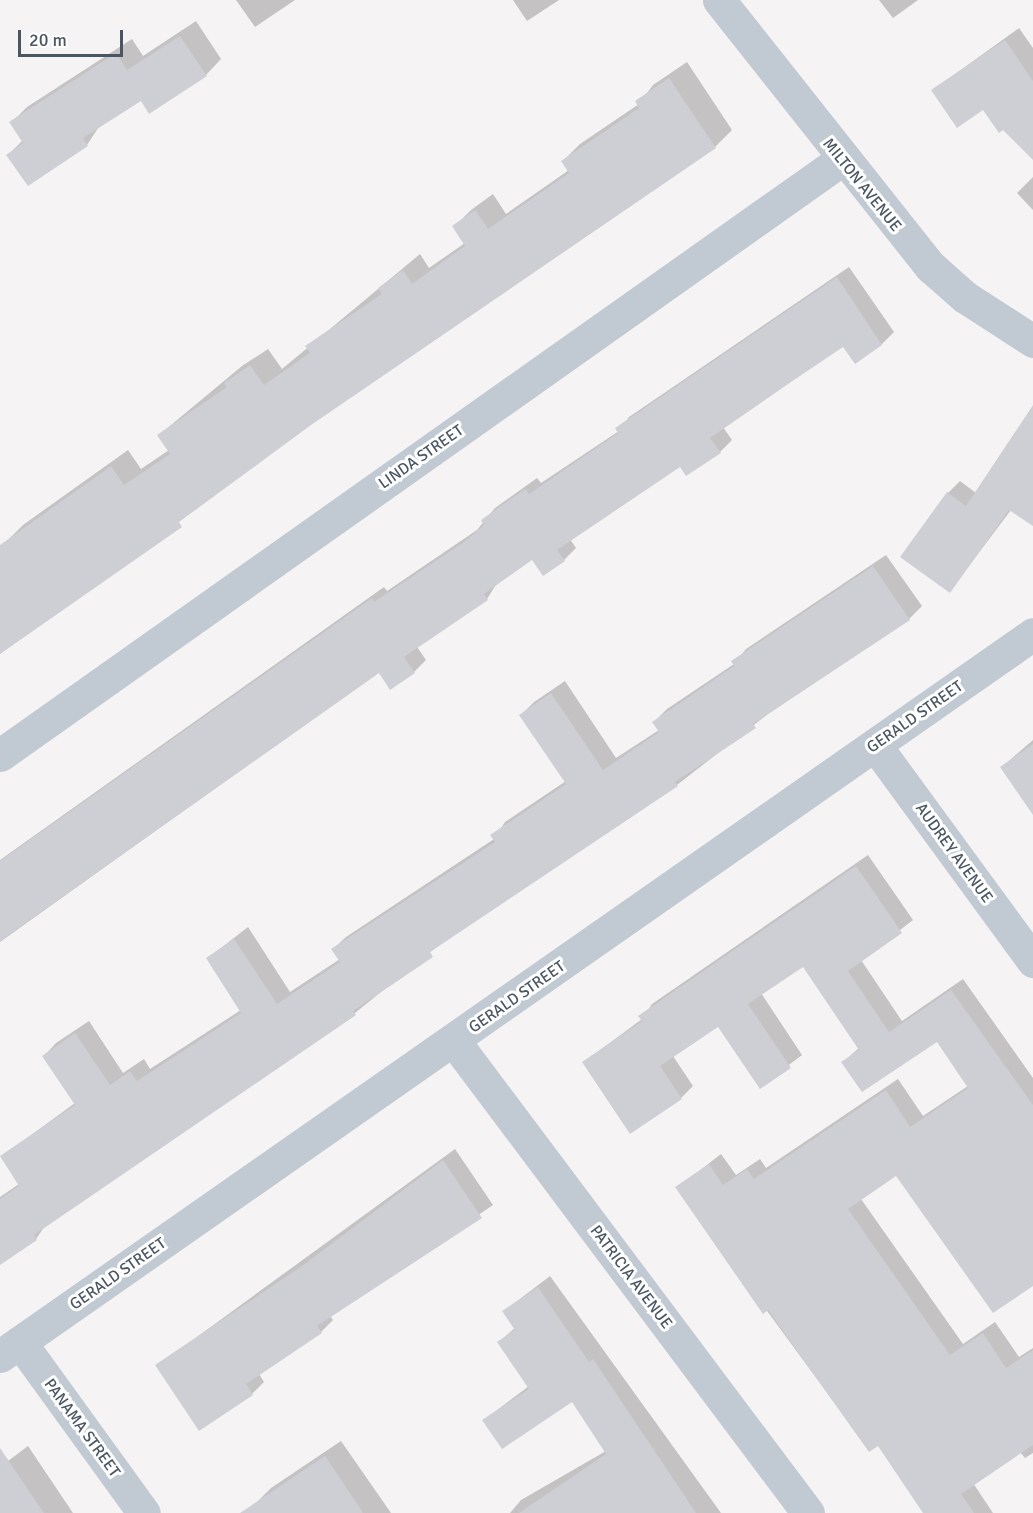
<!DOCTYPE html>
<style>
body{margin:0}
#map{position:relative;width:1033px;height:1513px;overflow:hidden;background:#f5f3f3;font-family:Signika,sans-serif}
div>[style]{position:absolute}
.shadow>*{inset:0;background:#0003}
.building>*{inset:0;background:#cdcfd5}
.minor>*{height:33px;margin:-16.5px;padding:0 16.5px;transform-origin:16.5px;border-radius:16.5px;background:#c1cad2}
span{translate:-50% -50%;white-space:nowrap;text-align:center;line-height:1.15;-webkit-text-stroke:6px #fff;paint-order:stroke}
.street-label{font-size:16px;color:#4a5661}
.scale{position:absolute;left:18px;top:30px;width:105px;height:27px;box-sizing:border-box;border:3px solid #4a5661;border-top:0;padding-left:8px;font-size:18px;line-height:21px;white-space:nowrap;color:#4a5661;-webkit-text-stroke:4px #fff;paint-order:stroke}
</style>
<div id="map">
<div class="shadow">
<i style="clip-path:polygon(236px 0,295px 0,255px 27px)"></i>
<i style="clip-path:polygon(513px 0,559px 0,527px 21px)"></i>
<i style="clip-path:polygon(879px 0,918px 0,893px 18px)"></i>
<i style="clip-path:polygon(196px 21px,221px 59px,206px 75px,141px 99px,100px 125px,87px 145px,8px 155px,23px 140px,11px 123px,27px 107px,132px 39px,143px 56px)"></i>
<i style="clip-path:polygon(1019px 28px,1033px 48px,1033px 158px,983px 108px,933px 90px)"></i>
<i style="clip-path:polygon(687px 62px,732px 130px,715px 147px,310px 424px,0 654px,0 570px,6px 542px,23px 525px,128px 450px,141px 469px,169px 450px,159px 435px,242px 366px,268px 349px,282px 369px,420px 254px,429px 268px,465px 243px,454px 227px,471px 210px,493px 194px,506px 214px,569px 170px,563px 161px,580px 144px,639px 104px,653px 85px)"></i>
<i style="clip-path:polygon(1033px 177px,1033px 210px,1017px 193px)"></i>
<i style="clip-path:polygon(849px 267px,894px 332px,882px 344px,855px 362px,843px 345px,723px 427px,732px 440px,720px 452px,680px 465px,570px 539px,576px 548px,564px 560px,532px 558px,497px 583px,487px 599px,417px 647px,426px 660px,414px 672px,379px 671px,0 942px,0 860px,384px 587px,387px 591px,477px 530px,495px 508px,537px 478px,541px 483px,619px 431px,629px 417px)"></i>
<i style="clip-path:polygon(1033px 416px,1033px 515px,1011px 510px,950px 591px,948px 493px,960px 481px,976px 493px)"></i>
<i style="clip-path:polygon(886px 555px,922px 606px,909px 619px,768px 714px,677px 785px,444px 941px,355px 1013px,47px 1223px,36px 1239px,0 1263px,0 1197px,19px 1184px,1px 1157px,75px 1103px,44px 1056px,56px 1043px,89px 1021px,123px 1073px,144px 1059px,150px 1069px,241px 1010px,208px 958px,248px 927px,290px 992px,340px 959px,333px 949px,346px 937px,494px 839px,505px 822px,566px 781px,521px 715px,534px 702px,565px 681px,616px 758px,659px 730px,654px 722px,667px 709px,734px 664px,746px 649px)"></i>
<i style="clip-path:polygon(1033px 740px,1033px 813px,1002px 767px)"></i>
<i style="clip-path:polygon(868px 855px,913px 920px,861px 960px,902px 1021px,963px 979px,1033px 1078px,1033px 1285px,897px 1174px,861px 1199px,963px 1344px,995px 1322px,1019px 1357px,1033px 1348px,1033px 1453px,1025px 1458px,1020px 1452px,973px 1483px,993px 1513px,928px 1513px,879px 1444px,869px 1450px,677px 1188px,721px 1154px,736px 1175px,760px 1159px,766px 1168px,898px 1079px,923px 1116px,968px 1086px,937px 1039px,843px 1062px,859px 1048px,803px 965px,761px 993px,802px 1055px,760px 1087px,719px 1025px,673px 1056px,693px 1086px,681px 1098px,584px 1062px,642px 1019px,652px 1004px)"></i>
<i style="clip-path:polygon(455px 1149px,493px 1205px,330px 1316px,333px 1320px,321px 1332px,259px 1374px,264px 1382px,252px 1394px,157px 1366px)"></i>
<i style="clip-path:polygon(550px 1276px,721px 1513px,510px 1513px,521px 1500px,606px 1451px,572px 1400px,484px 1420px,529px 1386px,499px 1342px,516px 1327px,504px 1311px)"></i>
<i style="clip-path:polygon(341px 1441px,391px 1513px,261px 1513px,255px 1504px,271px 1488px)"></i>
<i style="clip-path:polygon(28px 1446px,73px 1513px,0 1513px,0 1467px)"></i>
</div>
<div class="building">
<i style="clip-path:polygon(180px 36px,207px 76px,149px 114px,141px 101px,83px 138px,88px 146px,28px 186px,6px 155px,23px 143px,9px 122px,116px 53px,127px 70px)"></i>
<i style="clip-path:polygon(1005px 40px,1033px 81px,1033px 160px,1003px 130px,999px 133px,983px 110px,957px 128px,931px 90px)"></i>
<i style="clip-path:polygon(669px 78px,716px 148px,311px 425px,179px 522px,182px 527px,0 654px,0 545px,111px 466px,124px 485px,170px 454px,157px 435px,227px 387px,224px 383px,250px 365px,264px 385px,310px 353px,305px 346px,382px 294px,378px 288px,403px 270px,412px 284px,465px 246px,452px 226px,475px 210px,488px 229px,569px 173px,561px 161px,639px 108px,635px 101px)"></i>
<i style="clip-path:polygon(837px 277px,882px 345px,855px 364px,843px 347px,791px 382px,710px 438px,721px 453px,686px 476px,680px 467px,557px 550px,565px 561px,543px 576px,532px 560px,484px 594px,488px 600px,404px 657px,415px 673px,390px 690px,379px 673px,0 941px,0 861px,372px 598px,374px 602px,464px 542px,484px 525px,481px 520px,525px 489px,529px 494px,618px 433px,615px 428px)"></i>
<i style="clip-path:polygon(1033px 405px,1033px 526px,1009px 510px,950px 593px,900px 557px,947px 492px,966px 506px)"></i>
<i style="clip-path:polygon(873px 566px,910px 620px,753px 724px,756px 728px,675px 782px,678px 786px,430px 952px,433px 957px,353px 1011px,356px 1015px,34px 1235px,37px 1240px,0 1265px,0 1199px,19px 1186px,0 1156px,75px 1105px,42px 1056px,75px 1033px,110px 1085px,130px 1071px,137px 1081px,241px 1013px,206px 958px,234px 939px,277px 1004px,340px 962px,331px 949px,495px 842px,490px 835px,566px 784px,519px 715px,551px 693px,603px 770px,659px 732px,652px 722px,734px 666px,731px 661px)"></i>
<i style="clip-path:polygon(1033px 744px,1033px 815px,1000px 767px)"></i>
<i style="clip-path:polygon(856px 866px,902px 933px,848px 971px,889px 1032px,951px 990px,1033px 1105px,1033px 1286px,993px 1313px,896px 1176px,848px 1209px,950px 1355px,983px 1333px,1006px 1368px,1033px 1350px,1033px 1445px,961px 1494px,974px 1513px,923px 1513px,878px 1446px,869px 1452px,768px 1310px,763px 1314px,675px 1187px,709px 1164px,723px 1185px,747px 1169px,754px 1179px,886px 1090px,910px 1127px,968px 1088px,937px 1042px,862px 1092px,841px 1062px,859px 1050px,803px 967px,748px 1004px,791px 1068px,760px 1089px,718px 1027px,660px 1066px,682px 1099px,630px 1134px,582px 1062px,642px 1021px,638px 1016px)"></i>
<i style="clip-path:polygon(443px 1160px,482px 1218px,317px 1326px,322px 1333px,246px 1384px,253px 1395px,199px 1431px,155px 1365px,302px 1266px)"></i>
<i style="clip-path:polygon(538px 1287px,589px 1362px,593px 1359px,696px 1513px,519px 1513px,606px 1454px,572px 1402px,502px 1449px,482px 1420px,529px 1389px,497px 1342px,515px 1330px,502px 1311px)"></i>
<i style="clip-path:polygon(0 1448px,44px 1513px,0 1513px)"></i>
<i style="clip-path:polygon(325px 1456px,363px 1513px,240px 1513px)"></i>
</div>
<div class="minor">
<i style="left:719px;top:0;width:341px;rotate:51.6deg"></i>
<i style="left:931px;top:267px;width:45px;rotate:41.4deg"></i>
<i style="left:965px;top:297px;width:81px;rotate:32.9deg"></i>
<i style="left:875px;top:745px;width:268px;rotate:53.8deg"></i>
<i style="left:0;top:755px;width:1030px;rotate:-35.28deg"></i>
<i style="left:454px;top:1041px;width:590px;rotate:53.13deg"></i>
<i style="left:20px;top:1342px;width:211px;rotate:54.1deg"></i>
<i style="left:0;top:1356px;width:1260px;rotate:-34.95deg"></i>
</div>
<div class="street-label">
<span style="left:862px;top:185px;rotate:51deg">MILTON AVENUE</span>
<span style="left:421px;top:457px;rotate:-35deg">LINDA STREET</span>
<span style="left:915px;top:717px;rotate:-35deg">GERALD STREET</span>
<span style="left:954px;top:853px;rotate:54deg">AUDREY AVENUE</span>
<span style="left:517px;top:997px;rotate:-35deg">GERALD STREET</span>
<span style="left:118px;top:1274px;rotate:-35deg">GERALD STREET</span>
<span style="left:631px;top:1277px;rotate:53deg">PATRICIA AVENUE</span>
<span style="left:82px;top:1428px;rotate:54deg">PANAMA STREET</span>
</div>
<div class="scale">20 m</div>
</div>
